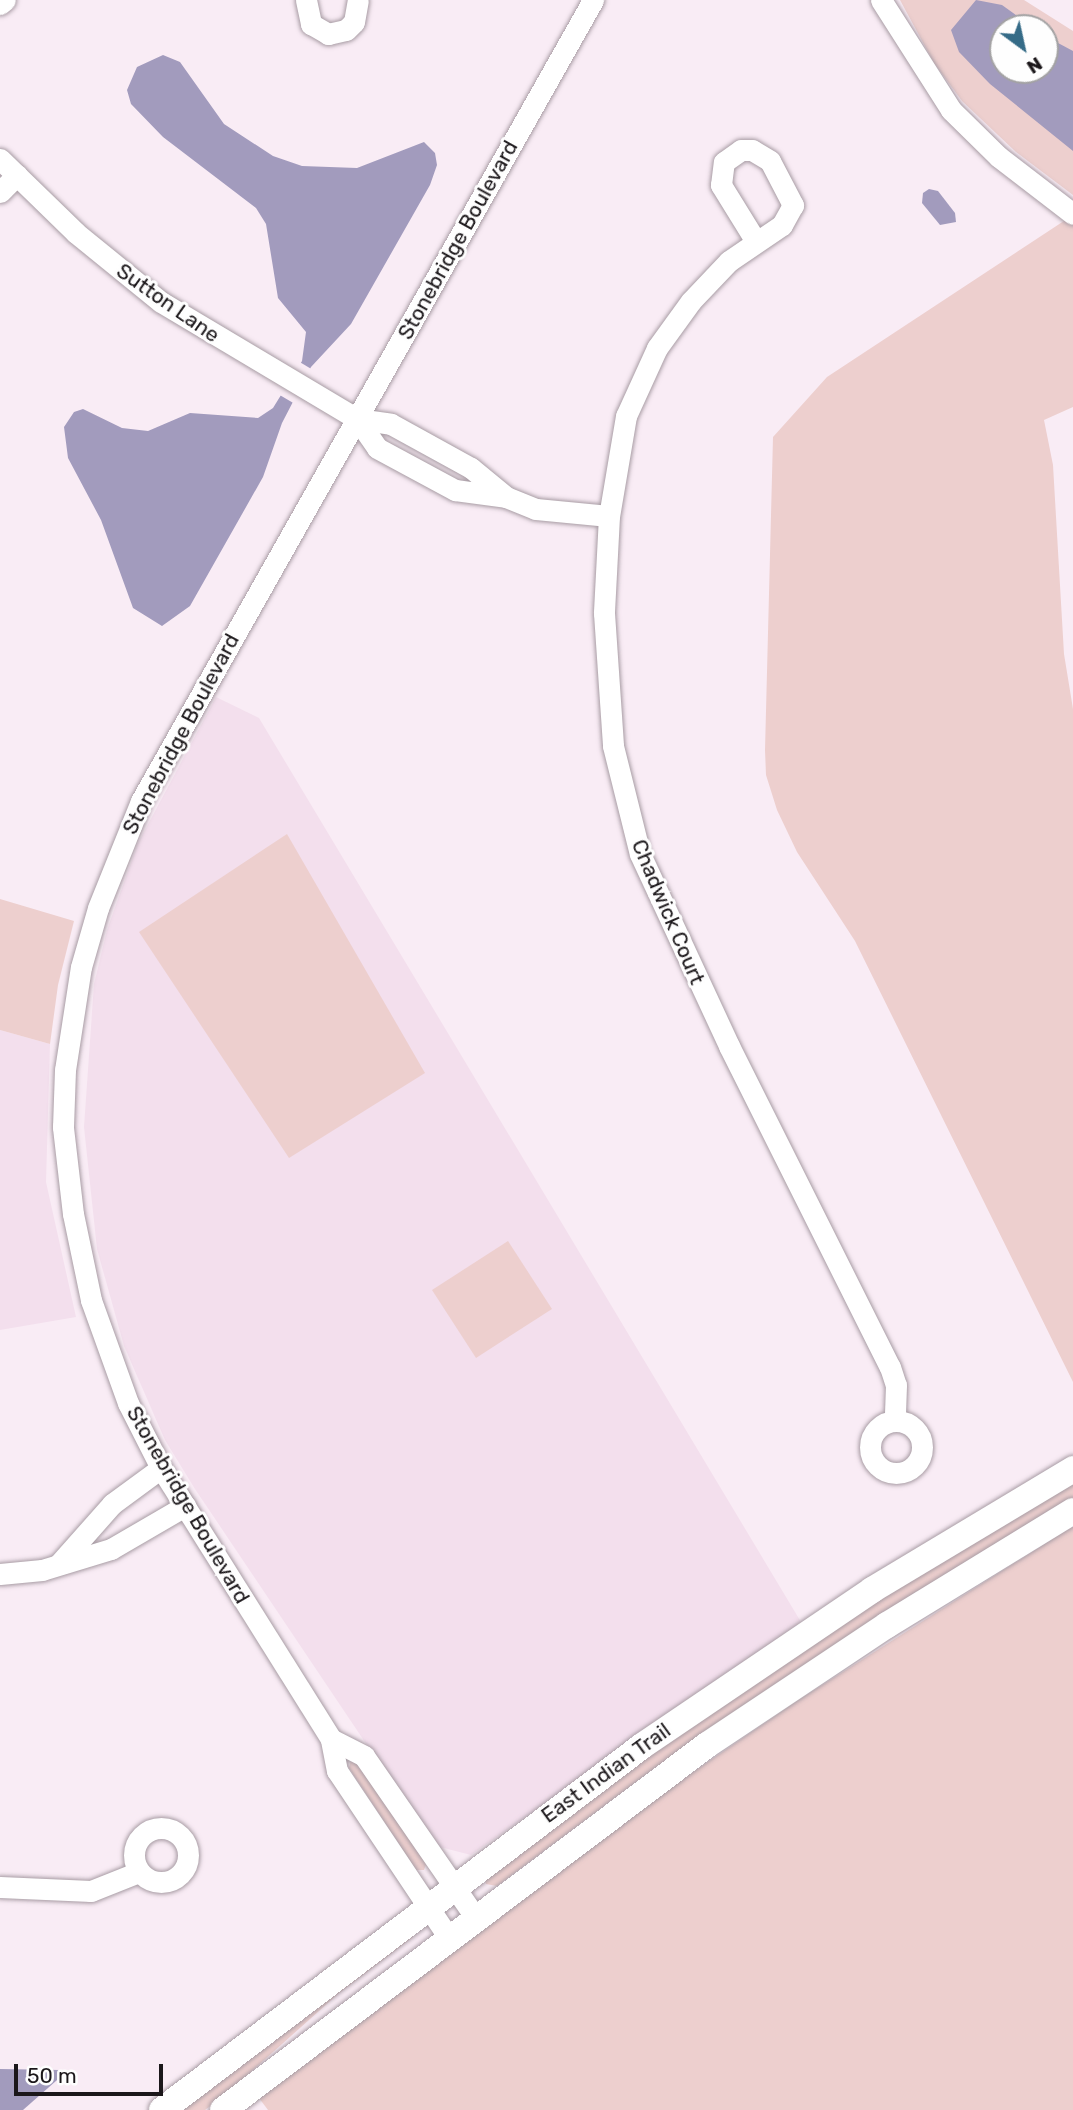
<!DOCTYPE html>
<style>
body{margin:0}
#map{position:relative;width:1073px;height:2110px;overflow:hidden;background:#f9ecf5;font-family:Rubik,sans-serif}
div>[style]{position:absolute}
.built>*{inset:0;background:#f3dfed}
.green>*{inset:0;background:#edcfce}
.water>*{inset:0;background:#a29bbd}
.pier>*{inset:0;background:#f9ecf5}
.roads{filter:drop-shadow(0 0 2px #a89ca4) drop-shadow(0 0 2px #a89ca4)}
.minor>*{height:21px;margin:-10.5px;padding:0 10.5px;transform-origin:10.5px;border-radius:10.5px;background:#fff}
.minor>.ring{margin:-10.5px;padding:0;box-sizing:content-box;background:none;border:21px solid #fff;border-radius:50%}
.major>*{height:26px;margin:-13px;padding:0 13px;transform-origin:13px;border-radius:13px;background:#fff}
span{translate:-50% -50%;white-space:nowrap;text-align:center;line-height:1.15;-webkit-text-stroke:6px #fefefe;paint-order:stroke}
.street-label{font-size:21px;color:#1b171a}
.north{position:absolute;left:989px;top:14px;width:70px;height:70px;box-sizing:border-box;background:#fefefe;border:2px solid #a3a2a3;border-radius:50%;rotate:147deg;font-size:19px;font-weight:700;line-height:28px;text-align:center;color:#1b171a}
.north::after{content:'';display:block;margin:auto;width:24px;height:32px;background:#356b87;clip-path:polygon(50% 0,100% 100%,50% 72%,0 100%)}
.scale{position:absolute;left:14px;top:2064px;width:149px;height:32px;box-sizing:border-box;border:4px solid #1b171a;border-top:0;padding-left:9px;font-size:21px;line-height:24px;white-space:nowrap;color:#1b171a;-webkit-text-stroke:5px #fefefe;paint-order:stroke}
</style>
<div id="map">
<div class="built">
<i style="clip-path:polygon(216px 697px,259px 718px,801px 1622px,471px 1855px,440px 1847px,426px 1833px,195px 1489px,165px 1440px,124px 1346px,97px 1249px,84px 1127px,94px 984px,107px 930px,138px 843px)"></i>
<i style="clip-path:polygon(0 1030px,50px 1044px,46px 1182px,76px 1317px,0 1330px)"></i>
</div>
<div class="green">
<i style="clip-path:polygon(evenodd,900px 0,1024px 0,1073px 31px,1073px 195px,1016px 152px,962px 101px,934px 63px,900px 0,1003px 28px,1045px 28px,1045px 70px,1003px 70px,1003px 28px)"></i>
<i style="clip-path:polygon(1073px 215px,1073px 407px,1044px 420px,1053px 465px,1064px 654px,1073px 709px,1073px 1382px,855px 941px,797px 852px,777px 810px,766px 775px,765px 750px,773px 437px,827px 377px)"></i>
<i style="clip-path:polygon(287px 834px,425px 1073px,289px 1158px,139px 932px)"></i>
<i style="clip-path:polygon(0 899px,74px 921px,58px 985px,50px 1044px,0 1030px)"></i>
<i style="clip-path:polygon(508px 1241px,552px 1309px,476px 1358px,432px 1290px)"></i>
<i style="clip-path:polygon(1073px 1481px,1073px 1498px,656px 1767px,497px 1886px,486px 1884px,485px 1879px,540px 1835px,727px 1700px,929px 1568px)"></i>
<i style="clip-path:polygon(1073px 1526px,1073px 2110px,268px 2110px,259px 2098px,651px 1801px,797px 1701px)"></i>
<i style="clip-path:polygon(351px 1760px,357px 1760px,426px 1864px,424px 1870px,416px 1870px,349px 1768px)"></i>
<i style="clip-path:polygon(410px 1933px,413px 1937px,338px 1994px,225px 2095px,205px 2110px,182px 2110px)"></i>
</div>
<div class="water">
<i style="clip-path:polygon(976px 0,1002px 5px,1034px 28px,1003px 28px,1003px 70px,1045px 70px,1045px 36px,1073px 51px,1073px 151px,990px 84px,959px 52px,951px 30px)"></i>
<i style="clip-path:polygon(163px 55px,180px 62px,224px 124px,273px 156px,302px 166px,357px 168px,424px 142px,435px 153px,437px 165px,430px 185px,351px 324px,311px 367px,282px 423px,263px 477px,190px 606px,162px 626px,133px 608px,101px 520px,68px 458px,64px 427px,74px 412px,83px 409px,122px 428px,148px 431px,190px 413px,258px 418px,273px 408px,302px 361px,306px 332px,278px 298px,266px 224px,256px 208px,163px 137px,131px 104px,127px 90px,137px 67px)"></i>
<i style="clip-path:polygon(929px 189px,938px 191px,955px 213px,956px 222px,940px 225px,922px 203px,923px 193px)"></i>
<i style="clip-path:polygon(0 2069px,60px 2070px,65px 2073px,23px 2110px,0 2110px)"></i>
</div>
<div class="pier">
<i style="clip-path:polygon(298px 361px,313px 370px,295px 404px,278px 394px)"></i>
</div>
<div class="roads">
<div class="minor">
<i style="left:306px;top:0;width:25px;rotate:78deg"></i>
<i style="left:311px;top:24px;width:20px;rotate:30deg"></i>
<i style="left:328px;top:34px;width:18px;rotate:-13deg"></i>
<i style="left:346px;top:30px;width:11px;rotate:-45deg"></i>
<i style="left:354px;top:22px;width:22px;rotate:-80deg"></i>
<i style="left:881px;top:0;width:130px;rotate:57.5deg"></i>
<i style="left:951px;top:110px;width:67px;rotate:44.4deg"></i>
<i style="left:999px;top:157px;width:93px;rotate:37.6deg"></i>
<i style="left:0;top:4px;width:6px;rotate:-39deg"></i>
<i style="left:0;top:159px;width:106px;rotate:44.2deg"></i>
<i style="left:76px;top:233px;width:109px;rotate:39.1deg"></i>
<i style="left:161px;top:302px;width:228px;rotate:30.8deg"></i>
<i style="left:357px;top:419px;width:34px;rotate:8deg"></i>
<i style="left:391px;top:424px;width:91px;rotate:28.8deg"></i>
<i style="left:471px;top:468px;width:45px;rotate:39.6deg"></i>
<i style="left:0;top:192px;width:24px;rotate:-45deg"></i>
<i style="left:755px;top:240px;width:65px;rotate:-121.7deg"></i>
<i style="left:721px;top:185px;width:23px;rotate:-83deg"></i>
<i style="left:724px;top:162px;width:21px;rotate:-35deg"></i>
<i style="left:741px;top:150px;width:11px"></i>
<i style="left:752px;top:150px;width:21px;rotate:31deg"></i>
<i style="left:770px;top:161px;width:50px;rotate:62.4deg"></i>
<i style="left:793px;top:205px;width:23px;rotate:119deg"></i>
<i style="left:782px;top:225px;width:64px;rotate:145.8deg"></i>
<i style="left:729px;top:261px;width:55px;rotate:133.5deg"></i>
<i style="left:691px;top:301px;width:58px;rotate:125.9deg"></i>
<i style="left:657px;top:348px;width:75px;rotate:114.5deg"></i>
<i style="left:626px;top:416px;width:101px;rotate:99.6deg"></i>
<i style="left:609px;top:516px;width:97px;rotate:93deg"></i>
<i style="left:604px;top:613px;width:133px;rotate:86.1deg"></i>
<i style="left:613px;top:746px;width:111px;rotate:76deg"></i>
<i style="left:640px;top:854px;width:212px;rotate:65.1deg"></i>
<i style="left:729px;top:1046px;width:359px;rotate:63.4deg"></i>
<i style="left:890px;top:1367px;width:19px;rotate:72deg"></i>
<i style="left:896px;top:1385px;width:35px;rotate:92deg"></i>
<i style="left:357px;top:419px;width:35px;rotate:55deg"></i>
<i style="left:377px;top:448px;width:89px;rotate:28.3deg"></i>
<i style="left:455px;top:490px;width:51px;rotate:7.8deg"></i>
<i style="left:506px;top:497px;width:32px;rotate:22deg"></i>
<i style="left:536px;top:509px;width:73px;rotate:5.5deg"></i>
<i class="ring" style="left:870px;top:1421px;width:31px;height:31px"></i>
<i style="left:59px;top:1564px;width:80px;rotate:-48.5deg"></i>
<i style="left:112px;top:1504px;width:61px;rotate:-36.3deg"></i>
<i style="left:0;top:1574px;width:42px;rotate:-5.4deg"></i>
<i style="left:42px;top:1570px;width:72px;rotate:-16.9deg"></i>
<i style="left:111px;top:1549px;width:86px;rotate:-30.2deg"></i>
<i style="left:331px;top:1739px;width:37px;rotate:27deg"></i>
<i style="left:364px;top:1756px;width:196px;rotate:55.4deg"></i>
<i class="ring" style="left:134px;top:1828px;width:33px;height:33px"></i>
<i style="left:0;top:1887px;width:91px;rotate:2.5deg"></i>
<i style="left:91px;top:1891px;width:52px;rotate:-21.6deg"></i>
<i style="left:449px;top:1938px;width:201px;rotate:-123.8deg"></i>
<i style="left:337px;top:1771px;width:33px;rotate:-101deg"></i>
<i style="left:331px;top:1739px;width:320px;rotate:-122.1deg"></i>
<i style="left:161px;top:1468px;width:73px;rotate:-116.9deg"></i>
<i style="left:128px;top:1403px;width:109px;rotate:-109.8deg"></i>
<i style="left:91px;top:1300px;width:88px;rotate:-101.8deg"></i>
<i style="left:73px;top:1214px;width:88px;rotate:-96.6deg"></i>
<i style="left:63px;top:1127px;width:57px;rotate:-88deg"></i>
<i style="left:65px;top:1070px;width:104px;rotate:-81.2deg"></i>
<i style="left:81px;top:967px;width:61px;rotate:-73.9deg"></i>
<i style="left:98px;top:908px;width:115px;rotate:-68.1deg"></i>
<i style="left:141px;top:801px;width:920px;rotate:-60.56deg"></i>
</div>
<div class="major">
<i style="left:162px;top:2110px;width:602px;rotate:-37.17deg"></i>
<i style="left:642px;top:1746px;width:278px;rotate:-34.1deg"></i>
<i style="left:872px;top:1590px;width:235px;rotate:-31deg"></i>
<i style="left:223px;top:2110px;width:606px;rotate:-37.02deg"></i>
<i style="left:707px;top:1745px;width:216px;rotate:-33.7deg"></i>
<i style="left:887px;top:1625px;width:218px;rotate:-31.5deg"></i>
</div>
</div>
<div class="street-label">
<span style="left:458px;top:240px;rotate:-61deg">Stonebridge Boulevard</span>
<span style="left:168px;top:303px;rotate:35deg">Sutton Lane</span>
<span style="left:181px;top:734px;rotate:-62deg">Stonebridge Boulevard</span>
<span style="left:668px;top:912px;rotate:67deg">Chadwick Court</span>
<span style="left:188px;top:1505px;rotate:60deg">Stonebridge Boulevard</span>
<span style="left:606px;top:1773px;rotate:-36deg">East Indian Trail</span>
</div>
<div class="north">N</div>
<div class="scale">50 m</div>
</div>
